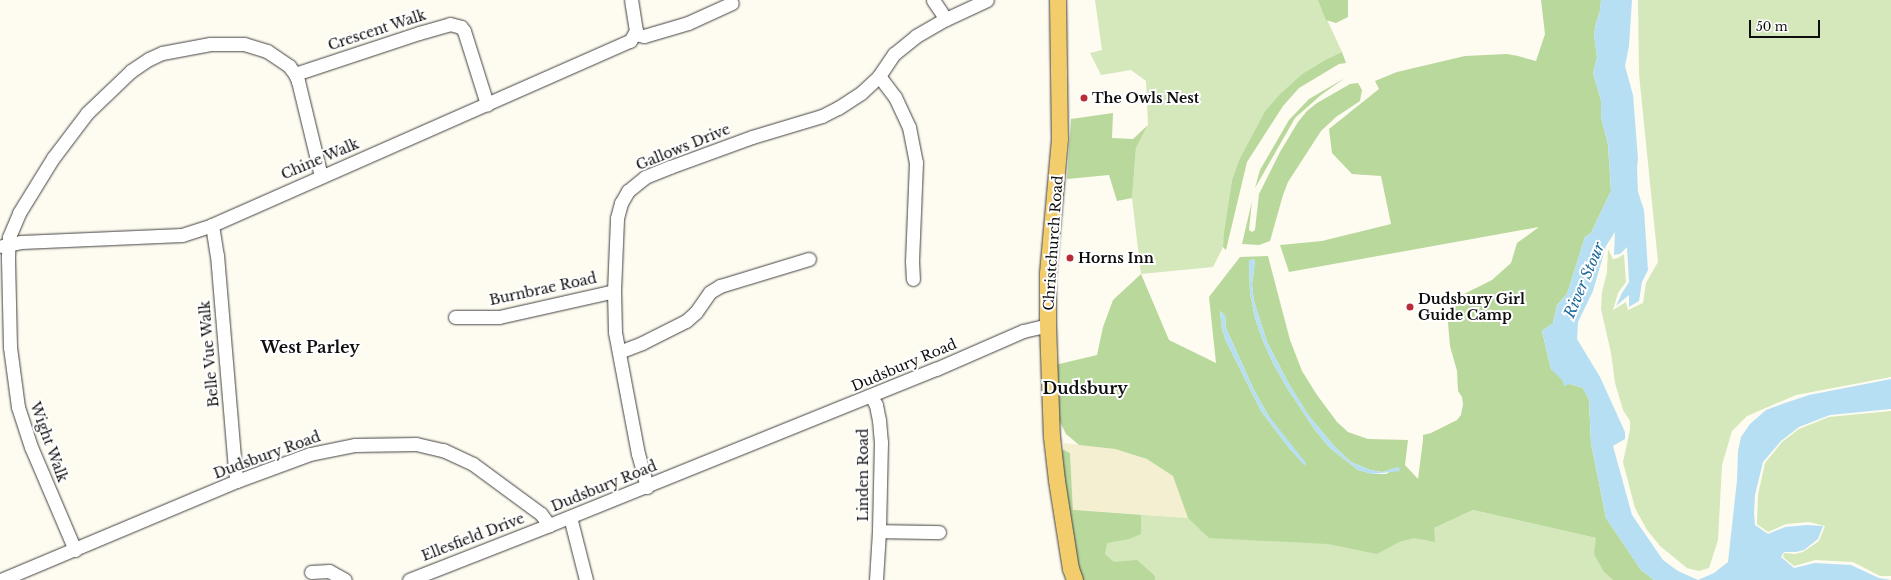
<!DOCTYPE html>
<style>
body{margin:0}
#map{position:relative;width:1891px;height:580px;overflow:hidden;background:#fefbf0;font-family:"Libre Baskerville",serif}
div>[style]{position:absolute}
.farmland>*{inset:0;background:#f4efd1}
.green>*{inset:0;background:#d4e8bb}
.forest>*{inset:0;background:#b9d89b}
.water>*{inset:0;background:#b7dff4}
.roads{filter:drop-shadow(0 0 1px #414141) drop-shadow(0 0 1px #414141)}
.minor>*{height:13px;margin:-6.5px;padding:0 6.5px;transform-origin:6.5px;border-radius:6.5px;background:#fff}
.major>*{height:16px;margin:-8px;padding:0 8px;transform-origin:8px;border-radius:8px;background:#f3cd6c}
.dots>*{width:11px;height:11px;translate:-50% -50%;box-sizing:border-box;border:2px solid #fff;border-radius:50%}
span{translate:-50% -50%;white-space:nowrap;text-align:center;line-height:1.15;-webkit-text-stroke:4px #fff;paint-order:stroke}
.street-label{font-size:14px;color:#0e0e0e}
.poi-label{font-size:14px;color:#0e0e0e;font-weight:700}
.left{translate:0 -50%;text-align:left}
.water-label{font-size:15px;color:#1c699c;font-style:italic}
.quarter-label{font-size:16px;color:#0e0e0e;font-weight:700}
.scale{position:absolute;left:1749px;top:20px;width:71px;height:18px;box-sizing:border-box;border:2px solid #0e0e0e;border-top:0;padding-left:5px;font-size:12px;line-height:14px;white-space:nowrap;color:#0e0e0e;-webkit-text-stroke:3px #fff;paint-order:stroke}
</style>
<div id="map">
<div class="farmland">
<i style="clip-path:polygon(1064px 443px,1115px 449px,1147px 459px,1174px 476px,1188px 518px,1073px 510px,1070px 453px,1064px 450px)"></i>
</div>
<div class="green">
<i style="clip-path:polygon(1095px 0,1318px 0,1342px 52px,1325px 60px,1302px 74px,1280px 94px,1265px 111px,1239px 160px,1232px 180px,1223px 247px,1213px 267px,1141px 274px,1132px 198px,1136px 148px,1148px 125px,1146px 81px,1131px 70px,1101px 75px,1090px 53px,1102px 50px)"></i>
<i style="clip-path:polygon(1638px 0,1891px 0,1891px 377px,1796px 395px,1747px 416px,1732px 431px,1722px 465px,1718px 540px,1709px 568px,1699px 571px,1687px 568px,1660px 546px,1647px 530px,1635px 508px,1623px 462px,1630px 430px,1630px 421px,1623px 410px,1615px 383px,1611px 353px,1601px 309px,1602px 292px,1607px 272px,1608px 249px,1613px 259px,1618px 258px,1624px 254px,1626px 282px,1618px 293px,1613px 310px,1626px 302px,1628px 310px,1643px 303px,1646px 283px,1658px 262px,1639px 74px)"></i>
<i style="clip-path:polygon(1891px 411px,1891px 576px,1880px 576px,1853px 562px,1815px 560px,1794px 566px,1783px 557px,1784px 553px,1795px 554px,1803px 552px,1819px 541px,1825px 526px,1809px 522px,1786px 524px,1768px 532px,1757px 524px,1758px 495px,1765px 463px,1782px 442px,1799px 429px,1829px 417px)"></i>
<i style="clip-path:polygon(1073px 510px,1188px 518px,1390px 537px,1434px 528px,1473px 510px,1596px 538px,1604px 572px,1613px 580px,1082px 580px)"></i>
</div>
<div class="forest">
<i style="clip-path:polygon(1318px 0,1348px 0,1348px 17px,1336px 23px,1326px 20px)"></i>
<i style="clip-path:polygon(evenodd,1541px 0,1601px 0,1600px 11px,1596px 23px,1594px 35px,1597px 57px,1593px 73px,1601px 100px,1601px 117px,1608px 144px,1611px 191px,1591px 233px,1585px 237px,1567px 294px,1557px 305px,1553px 323px,1542px 331px,1551px 369px,1570px 384px,1583px 388px,1589px 400px,1591px 443px,1606px 518px,1641px 570px,1654px 580px,1613px 580px,1604px 572px,1594px 554px,1596px 538px,1473px 510px,1434px 528px,1435px 542px,1414px 538px,1399px 542px,1377px 554px,1328px 544px,1209px 538px,1188px 518px,1173px 476px,1147px 459px,1115px 449px,1079px 445px,1066px 434px,1056px 414px,1055px 365px,1097px 355px,1103px 327px,1113px 300px,1141px 274px,1169px 340px,1216px 363px,1209px 297px,1240px 257px,1268px 256px,1290px 340px,1302px 371px,1317px 395px,1337px 422px,1348px 432px,1368px 439px,1408px 440px,1405px 465px,1418px 479px,1423px 440px,1423px 435px,1431px 433px,1457px 420px,1461px 415px,1463px 404px,1462px 397px,1458px 391px,1457px 371px,1450px 346px,1448px 323px,1449px 304px,1466px 293px,1492px 280px,1511px 263px,1517px 243px,1539px 227px,1289px 272px,1280px 245px,1322px 241px,1391px 224px,1381px 176px,1352px 174px,1332px 153px,1329px 129px,1379px 89px,1375px 81px,1397px 72px,1465px 56px,1507px 54px,1518px 56px,1536px 61px,1545px 34px,1541px 0,1253px 259px,1255px 261px,1252px 285px,1254px 301px,1267px 342px,1290px 386px,1309px 416px,1335px 447px,1351px 462px,1370px 470px,1382px 472px,1399px 467px,1386px 474px,1373px 474px,1358px 470px,1330px 448px,1315px 430px,1287px 388px,1273px 363px,1263px 341px,1255px 318px,1250px 293px,1249px 261px,1253px 259px,1541px 0,1220px 311px,1225px 315px,1226px 328px,1254px 390px,1268px 415px,1305px 465px,1289px 448px,1261px 411px,1226px 341px,1222px 329px,1220px 311px)"></i>
<i style="clip-path:polygon(1342px 52px,1346px 63px,1339px 64px,1299px 88px,1283px 106px,1247px 162px,1226px 250px,1223px 247px,1224px 233px,1232px 180px,1239px 160px,1265px 111px,1280px 94px,1302px 74px,1325px 60px)"></i>
<i style="clip-path:polygon(1345px 78px,1321px 95px,1295px 118px,1255px 188px,1260px 170px,1289px 120px,1309px 99px)"></i>
<i style="clip-path:polygon(1358px 83px,1362px 90px,1360px 101px,1336px 117px,1321px 131px,1288px 182px,1283px 195px,1270px 241px,1259px 245px,1242px 244px,1252px 201px,1249px 230px,1252px 232px,1255px 230px,1259px 194px,1280px 152px,1298px 122px,1307px 111px,1317px 103px,1350px 84px)"></i>
<i style="clip-path:polygon(1113px 113px,1112px 138px,1133px 139px,1148px 125px,1136px 148px,1132px 198px,1117px 201px,1109px 175px,1067px 179px,1071px 119px)"></i>
<i style="clip-path:polygon(1064px 450px,1070px 453px,1073px 510px,1141px 515px,1141px 534px,1129px 539px,1107px 543px,1105px 554px,1114px 562px,1137px 560px,1155px 576px,1155px 580px,1082px 580px,1067px 514px,1058px 453px)"></i>
</div>
<div class="water">
<i style="clip-path:polygon(1601px 0,1632px 0,1629px 46px,1625px 66px,1633px 95px,1638px 159px,1637px 167px,1638px 192px,1644px 210px,1648px 270px,1642px 282px,1639px 301px,1629px 307px,1629px 295px,1616px 306px,1622px 293px,1629px 282px,1627px 247px,1620px 254px,1614px 255px,1615px 232px,1606px 246px,1593px 291px,1578px 322px,1577px 339px,1600px 377px,1625px 432px,1625px 439px,1613px 446px,1632px 515px,1663px 560px,1678px 571px,1698px 580px,1714px 573px,1728px 562px,1737px 480px,1738px 451px,1741px 437px,1750px 424px,1766px 410px,1782px 404px,1809px 395px,1891px 379px,1891px 409px,1830px 415px,1799px 427px,1781px 441px,1763px 462px,1755px 495px,1754px 514px,1755px 525px,1768px 534px,1785px 527px,1807px 525px,1823px 526px,1818px 539px,1804px 550px,1796px 552px,1784px 552px,1781px 557px,1794px 568px,1815px 563px,1851px 565px,1879px 578px,1891px 580px,1654px 580px,1641px 570px,1606px 518px,1591px 443px,1589px 400px,1583px 388px,1570px 384px,1564px 386px,1562px 380px,1551px 369px,1542px 331px,1553px 323px,1557px 305px,1567px 294px,1585px 237px,1591px 233px,1611px 191px,1608px 144px,1601px 117px,1601px 100px,1593px 73px,1597px 57px,1594px 35px,1596px 23px,1600px 11px)"></i>
<i style="clip-path:polygon(1253px 259px,1255px 261px,1252px 285px,1254px 301px,1267px 342px,1290px 386px,1309px 416px,1335px 447px,1351px 462px,1370px 470px,1382px 472px,1399px 467px,1400px 471px,1372px 474px,1358px 470px,1330px 448px,1315px 430px,1287px 388px,1273px 363px,1263px 341px,1255px 318px,1250px 293px,1249px 261px)"></i>
<i style="clip-path:polygon(1220px 311px,1225px 315px,1226px 328px,1254px 390px,1268px 415px,1306px 463px,1305px 466px,1289px 448px,1261px 411px,1226px 341px,1222px 329px)"></i>
</div>
<div class="roads">
<div class="minor">
<i style="left:933px;top:0;width:23px;rotate:56deg"></i>
<i style="left:635px;top:34px;width:9px;rotate:13deg"></i>
<i style="left:644px;top:36px;width:46px;rotate:-16.5deg"></i>
<i style="left:688px;top:23px;width:48px;rotate:-24.4deg"></i>
<i style="left:295px;top:74px;width:8px;rotate:67deg"></i>
<i style="left:298px;top:81px;width:98px;rotate:76.4deg"></i>
<i style="left:879px;top:76px;width:26px;rotate:53deg"></i>
<i style="left:895px;top:97px;width:33px;rotate:65deg"></i>
<i style="left:909px;top:127px;width:36px;rotate:79deg"></i>
<i style="left:916px;top:162px;width:99px;rotate:92.3deg"></i>
<i style="left:912px;top:261px;width:18px;rotate:87deg"></i>
<i style="left:212px;top:225px;width:30px;rotate:81deg"></i>
<i style="left:217px;top:255px;width:216px;rotate:85.2deg"></i>
<i style="left:235px;top:470px;width:11px;rotate:80deg"></i>
<i style="left:2px;top:246px;width:19px;rotate:-12deg"></i>
<i style="left:21px;top:242px;width:161px;rotate:-2.5deg"></i>
<i style="left:182px;top:235px;width:32px;rotate:-18deg"></i>
<i style="left:212px;top:225px;width:457px;rotate:-23.8deg"></i>
<i style="left:630px;top:41px;width:12px;rotate:-59deg"></i>
<i style="left:636px;top:31px;width:31px;rotate:-99deg"></i>
<i style="left:455px;top:317px;width:44px"></i>
<i style="left:499px;top:317px;width:118px;rotate:-12.7deg"></i>
<i style="left:619px;top:352px;width:25px;rotate:-21deg"></i>
<i style="left:642px;top:343px;width:49px;rotate:-26.6deg"></i>
<i style="left:686px;top:321px;width:13px;rotate:-42deg"></i>
<i style="left:696px;top:312px;width:24px;rotate:-55deg"></i>
<i style="left:710px;top:292px;width:12px;rotate:-31deg"></i>
<i style="left:720px;top:286px;width:93px;rotate:-16.9deg"></i>
<i style="left:871px;top:396px;width:10px;rotate:61deg"></i>
<i style="left:876px;top:405px;width:15px;rotate:79deg"></i>
<i style="left:879px;top:420px;width:22px;rotate:85deg"></i>
<i style="left:881px;top:442px;width:89px;rotate:91.3deg"></i>
<i style="left:879px;top:531px;width:49px;rotate:93.5deg"></i>
<i style="left:647px;top:487px;width:34px;rotate:-105deg"></i>
<i style="left:638px;top:454px;width:124px;rotate:-100.7deg"></i>
<i style="left:615px;top:332px;width:41px;rotate:-91.4deg"></i>
<i style="left:614px;top:291px;width:73px;rotate:-87.6deg"></i>
<i style="left:617px;top:218px;width:16px;rotate:-75deg"></i>
<i style="left:621px;top:203px;width:14px;rotate:-60deg"></i>
<i style="left:628px;top:191px;width:22px;rotate:-39deg"></i>
<i style="left:645px;top:177px;width:27px;rotate:-22deg"></i>
<i style="left:670px;top:167px;width:87px;rotate:-20.1deg"></i>
<i style="left:752px;top:137px;width:73px;rotate:-16.7deg"></i>
<i style="left:822px;top:116px;width:18px;rotate:-27deg"></i>
<i style="left:838px;top:108px;width:27px;rotate:-33deg"></i>
<i style="left:861px;top:93px;width:25px;rotate:-43deg"></i>
<i style="left:879px;top:76px;width:27px;rotate:-56deg"></i>
<i style="left:894px;top:54px;width:28px;rotate:-39deg"></i>
<i style="left:916px;top:36px;width:34px;rotate:-30deg"></i>
<i style="left:946px;top:19px;width:45px;rotate:-24.9deg"></i>
<i style="left:570px;top:517px;width:65px;rotate:75.7deg"></i>
<i style="left:879px;top:531px;width:60px;rotate:1deg"></i>
<i style="left:75px;top:550px;width:112px;rotate:-113.1deg"></i>
<i style="left:31px;top:447px;width:42px;rotate:-108deg"></i>
<i style="left:18px;top:407px;width:61px;rotate:-97.6deg"></i>
<i style="left:10px;top:347px;width:91px;rotate:-91.3deg"></i>
<i style="left:8px;top:256px;width:19px;rotate:-87deg"></i>
<i style="left:9px;top:237px;width:26px;rotate:-67deg"></i>
<i style="left:19px;top:213px;width:65px;rotate:-58.3deg"></i>
<i style="left:53px;top:158px;width:56px;rotate:-52.9deg"></i>
<i style="left:87px;top:113px;width:61px;rotate:-43.7deg"></i>
<i style="left:131px;top:71px;width:22px;rotate:-34deg"></i>
<i style="left:149px;top:59px;width:14px;rotate:-25deg"></i>
<i style="left:162px;top:53px;width:49px;rotate:-10.6deg"></i>
<i style="left:210px;top:44px;width:34px"></i>
<i style="left:244px;top:44px;width:24px;rotate:17deg"></i>
<i style="left:267px;top:51px;width:27px;rotate:34deg"></i>
<i style="left:289px;top:66px;width:10px;rotate:53deg"></i>
<i style="left:295px;top:74px;width:131px;rotate:-18.3deg"></i>
<i style="left:419px;top:33px;width:32px;rotate:-16deg"></i>
<i style="left:450px;top:24px;width:11px;rotate:15deg"></i>
<i style="left:461px;top:27px;width:5px;rotate:53deg"></i>
<i style="left:464px;top:31px;width:77px;rotate:72.5deg"></i>
<i style="left:311px;top:572px;width:18px;rotate:-3deg"></i>
<i style="left:329px;top:571px;width:18px;rotate:29deg"></i>
<i style="left:1px;top:580px;width:256px;rotate:-22.8deg"></i>
<i style="left:237px;top:481px;width:78px;rotate:-20.3deg"></i>
<i style="left:310px;top:454px;width:46px;rotate:-11.3deg"></i>
<i style="left:355px;top:445px;width:61px;rotate:-0.9deg"></i>
<i style="left:416px;top:444px;width:28px;rotate:13deg"></i>
<i style="left:443px;top:450px;width:33px;rotate:25deg"></i>
<i style="left:473px;top:464px;width:84px;rotate:36.3deg"></i>
<i style="left:541px;top:514px;width:14px;rotate:54deg"></i>
<i style="left:549px;top:525px;width:417px;rotate:-22deg"></i>
<i style="left:936px;top:369px;width:95px;rotate:-23.6deg"></i>
<i style="left:1023px;top:331px;width:26px;rotate:-13deg"></i>
<i style="left:409px;top:580px;width:150px;rotate:-21.4deg"></i>
</div>
<div class="major">
<i style="left:1058px;top:0;width:139px;rotate:89.2deg"></i>
<i style="left:1060px;top:139px;width:136px;rotate:95.1deg"></i>
<i style="left:1048px;top:274px;width:51px;rotate:90deg"></i>
<i style="left:1048px;top:325px;width:112px;rotate:88deg"></i>
<i style="left:1052px;top:437px;width:44px;rotate:83.5deg"></i>
<i style="left:1057px;top:481px;width:89px;rotate:81deg"></i>
<i style="left:1071px;top:569px;width:12px;rotate:70deg"></i>
</div>
</div>
<div class="dots">
<i style="left:1084px;top:98px;background:#ba2b38"></i>
<i style="left:1070px;top:258px;background:#ba2b38"></i>
<i style="left:1410px;top:307px;background:#ba2b38"></i>
</div>
<div class="street-label">
<span style="left:377px;top:30px;rotate:-18deg">Crescent Walk</span>
<span style="left:683px;top:147px;rotate:-22deg">Gallows Drive</span>
<span style="left:320px;top:159px;rotate:-23deg">Chine Walk</span>
<span style="left:1053px;top:243px;rotate:-86deg">Christchurch Road</span>
<span style="left:543px;top:289px;rotate:-12deg">Burnbrae Road</span>
<span style="left:209px;top:354px;rotate:-95deg">Belle Vue Walk</span>
<span style="left:904px;top:365px;rotate:-23deg">Dudsbury Road</span>
<span style="left:49px;top:442px;rotate:70deg">Wight Walk</span>
<span style="left:267px;top:455px;rotate:-20deg">Dudsbury Road</span>
<span style="left:863px;top:475px;rotate:-90deg">Linden Road</span>
<span style="left:604px;top:486px;rotate:-22deg">Dudsbury Road</span>
<span style="left:473px;top:537px;rotate:-21deg">Ellesfield Drive</span>
</div>
<div class="poi-label">
<span class="left" style="left:1092px;top:98px">The Owls Nest</span>
<span class="left" style="left:1078px;top:258px">Horns Inn</span>
<span class="left" style="left:1418px;top:307px">Dudsbury Girl<br>Guide Camp</span>
</div>
<div class="water-label">
<span style="left:1584px;top:280px;rotate:-67deg">River Stour</span>
</div>
<div class="quarter-label">
<span style="left:310px;top:347px">West Parley</span>
<span style="left:1085px;top:388px">Dudsbury</span>
</div>
<div class="scale">50 m</div>
</div>
